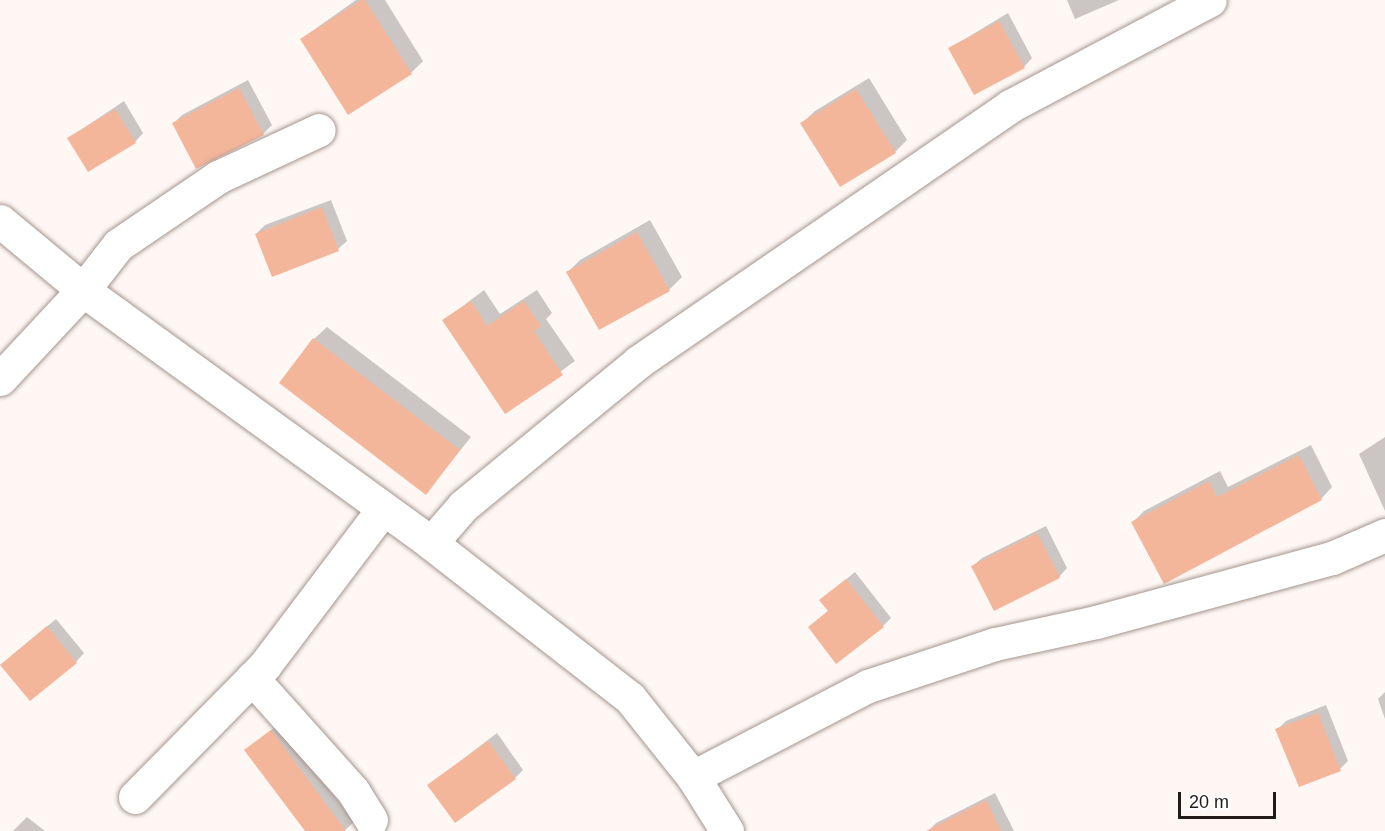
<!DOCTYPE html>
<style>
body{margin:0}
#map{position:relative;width:1385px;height:831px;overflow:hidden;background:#fef7f4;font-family:Arial,sans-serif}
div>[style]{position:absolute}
.shadow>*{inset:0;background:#0003}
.building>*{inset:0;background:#f4b69a}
.roads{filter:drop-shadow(0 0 2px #a4958e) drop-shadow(0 0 2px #a4958e)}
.street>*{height:33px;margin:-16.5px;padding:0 16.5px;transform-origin:16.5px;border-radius:16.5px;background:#fff}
.secondary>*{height:33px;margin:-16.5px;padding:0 16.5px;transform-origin:16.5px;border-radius:16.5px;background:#fff}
span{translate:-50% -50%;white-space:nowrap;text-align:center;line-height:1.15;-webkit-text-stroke:4.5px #fff;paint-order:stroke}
.scale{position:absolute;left:1178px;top:792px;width:98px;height:27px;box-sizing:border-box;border:3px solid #221c19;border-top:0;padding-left:8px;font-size:18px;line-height:21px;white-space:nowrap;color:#221c19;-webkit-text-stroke:4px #fff;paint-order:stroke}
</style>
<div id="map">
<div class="shadow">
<i style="clip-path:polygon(356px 0,385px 0,423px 61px,411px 73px,301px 39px)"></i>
<i style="clip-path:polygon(1067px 0,1119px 0,1075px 19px)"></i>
<i style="clip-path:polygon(1008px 13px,1032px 58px,1024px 67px,950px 48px)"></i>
<i style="clip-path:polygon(869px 78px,907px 140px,895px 152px,802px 123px,815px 111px)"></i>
<i style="clip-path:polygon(248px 80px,272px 125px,263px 134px,174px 123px,182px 115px)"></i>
<i style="clip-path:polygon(124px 101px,143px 133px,135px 142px,69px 138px)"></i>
<i style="clip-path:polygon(331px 200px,347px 241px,338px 249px,256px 234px,265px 225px)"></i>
<i style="clip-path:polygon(650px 220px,682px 277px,669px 290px,600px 328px,568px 272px,580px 260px)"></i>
<i style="clip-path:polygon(484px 290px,500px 314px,537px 290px,552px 313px,546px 319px,575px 361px,505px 412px,443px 321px)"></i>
<i style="clip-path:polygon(327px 327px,471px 437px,426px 493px,314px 339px)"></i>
<i style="clip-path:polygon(1385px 437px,1385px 511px,1359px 454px)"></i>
<i style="clip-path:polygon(1311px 445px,1332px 487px,1321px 499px,1133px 522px,1144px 511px,1220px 471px,1228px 487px)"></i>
<i style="clip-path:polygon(1046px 526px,1067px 568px,1059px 577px,973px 566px,982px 558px)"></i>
<i style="clip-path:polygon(855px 572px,891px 618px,883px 626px,810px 627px,829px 610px,821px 600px)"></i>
<i style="clip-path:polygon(56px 619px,84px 653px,76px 662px,11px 656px)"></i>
<i style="clip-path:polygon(1385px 692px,1385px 719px,1378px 699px)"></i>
<i style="clip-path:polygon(1326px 705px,1348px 761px,1340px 769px,1277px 730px,1286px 721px)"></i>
<i style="clip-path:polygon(280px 723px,354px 822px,344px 831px,306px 831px,246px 750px)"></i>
<i style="clip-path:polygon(497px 733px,523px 770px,515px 778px,429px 785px)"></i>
<i style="clip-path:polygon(995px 793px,1014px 831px,928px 831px,936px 823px)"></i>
<i style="clip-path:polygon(27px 817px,45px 831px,13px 831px)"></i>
</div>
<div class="building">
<i style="clip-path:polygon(361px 0,365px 0,412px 74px,348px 115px,300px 39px)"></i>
<i style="clip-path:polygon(999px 21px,1025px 68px,974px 95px,948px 48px)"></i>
<i style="clip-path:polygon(239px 88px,264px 135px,196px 169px,172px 123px)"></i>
<i style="clip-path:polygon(856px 89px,896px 153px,840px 187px,800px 123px)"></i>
<i style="clip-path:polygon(115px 109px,136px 143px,88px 172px,67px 138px)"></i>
<i style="clip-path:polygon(322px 207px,339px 251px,272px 277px,255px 234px)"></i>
<i style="clip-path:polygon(637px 232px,670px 291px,599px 330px,566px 272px)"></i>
<i style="clip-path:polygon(471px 301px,487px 326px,524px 301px,541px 326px,534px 331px,563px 375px,505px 414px,442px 320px)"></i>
<i style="clip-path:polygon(313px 338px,460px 450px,426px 495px,279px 383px)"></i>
<i style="clip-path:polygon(1299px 455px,1322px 500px,1164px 584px,1131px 522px,1209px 481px,1217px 497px)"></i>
<i style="clip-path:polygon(1037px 533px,1060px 578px,994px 611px,971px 566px)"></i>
<i style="clip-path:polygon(846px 579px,884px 627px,836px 664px,808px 627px,828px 611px,819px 600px)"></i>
<i style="clip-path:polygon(47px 626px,77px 663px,30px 701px,0 665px)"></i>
<i style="clip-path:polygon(1318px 713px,1341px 771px,1299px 787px,1275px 729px)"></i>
<i style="clip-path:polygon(271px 730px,346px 831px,305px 831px,244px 750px)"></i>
<i style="clip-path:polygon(488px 741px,516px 779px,455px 823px,427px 785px)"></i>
<i style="clip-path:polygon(986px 800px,1001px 831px,926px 831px)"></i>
</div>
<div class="roads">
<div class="street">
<i style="left:0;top:379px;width:122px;rotate:-47deg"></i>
<i style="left:83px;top:290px;width:57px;rotate:-52.1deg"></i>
<i style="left:118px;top:245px;width:121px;rotate:-34.2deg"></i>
<i style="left:218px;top:177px;width:111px;rotate:-25deg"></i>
<i style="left:431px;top:543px;width:49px;rotate:-49.1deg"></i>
<i style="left:463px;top:506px;width:227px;rotate:-39.4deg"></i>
<i style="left:638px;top:362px;width:452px;rotate:-34.5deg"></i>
<i style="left:1010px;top:106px;width:226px;rotate:-27.9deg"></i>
<i style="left:252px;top:678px;width:152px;rotate:48.2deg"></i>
<i style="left:353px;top:791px;width:34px;rotate:58deg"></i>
<i style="left:693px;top:777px;width:197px;rotate:-27.5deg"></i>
<i style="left:868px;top:686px;width:134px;rotate:-18.3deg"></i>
<i style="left:995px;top:644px;width:103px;rotate:-12.3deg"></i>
<i style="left:1096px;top:622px;width:245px;rotate:-15.2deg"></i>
<i style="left:1332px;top:558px;width:58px;rotate:-23.5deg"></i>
<i style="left:135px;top:797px;width:185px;rotate:-45.4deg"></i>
<i style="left:265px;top:665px;width:196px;rotate:-52.9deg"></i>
</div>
<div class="secondary">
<i style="left:0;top:221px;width:108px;rotate:39.7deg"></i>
<i style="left:83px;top:290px;width:430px;rotate:36deg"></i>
<i style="left:431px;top:543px;width:252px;rotate:37.9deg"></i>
<i style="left:630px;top:698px;width:101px;rotate:51.4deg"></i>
<i style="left:693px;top:777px;width:64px;rotate:57.8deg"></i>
</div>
</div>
<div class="scale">20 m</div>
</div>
